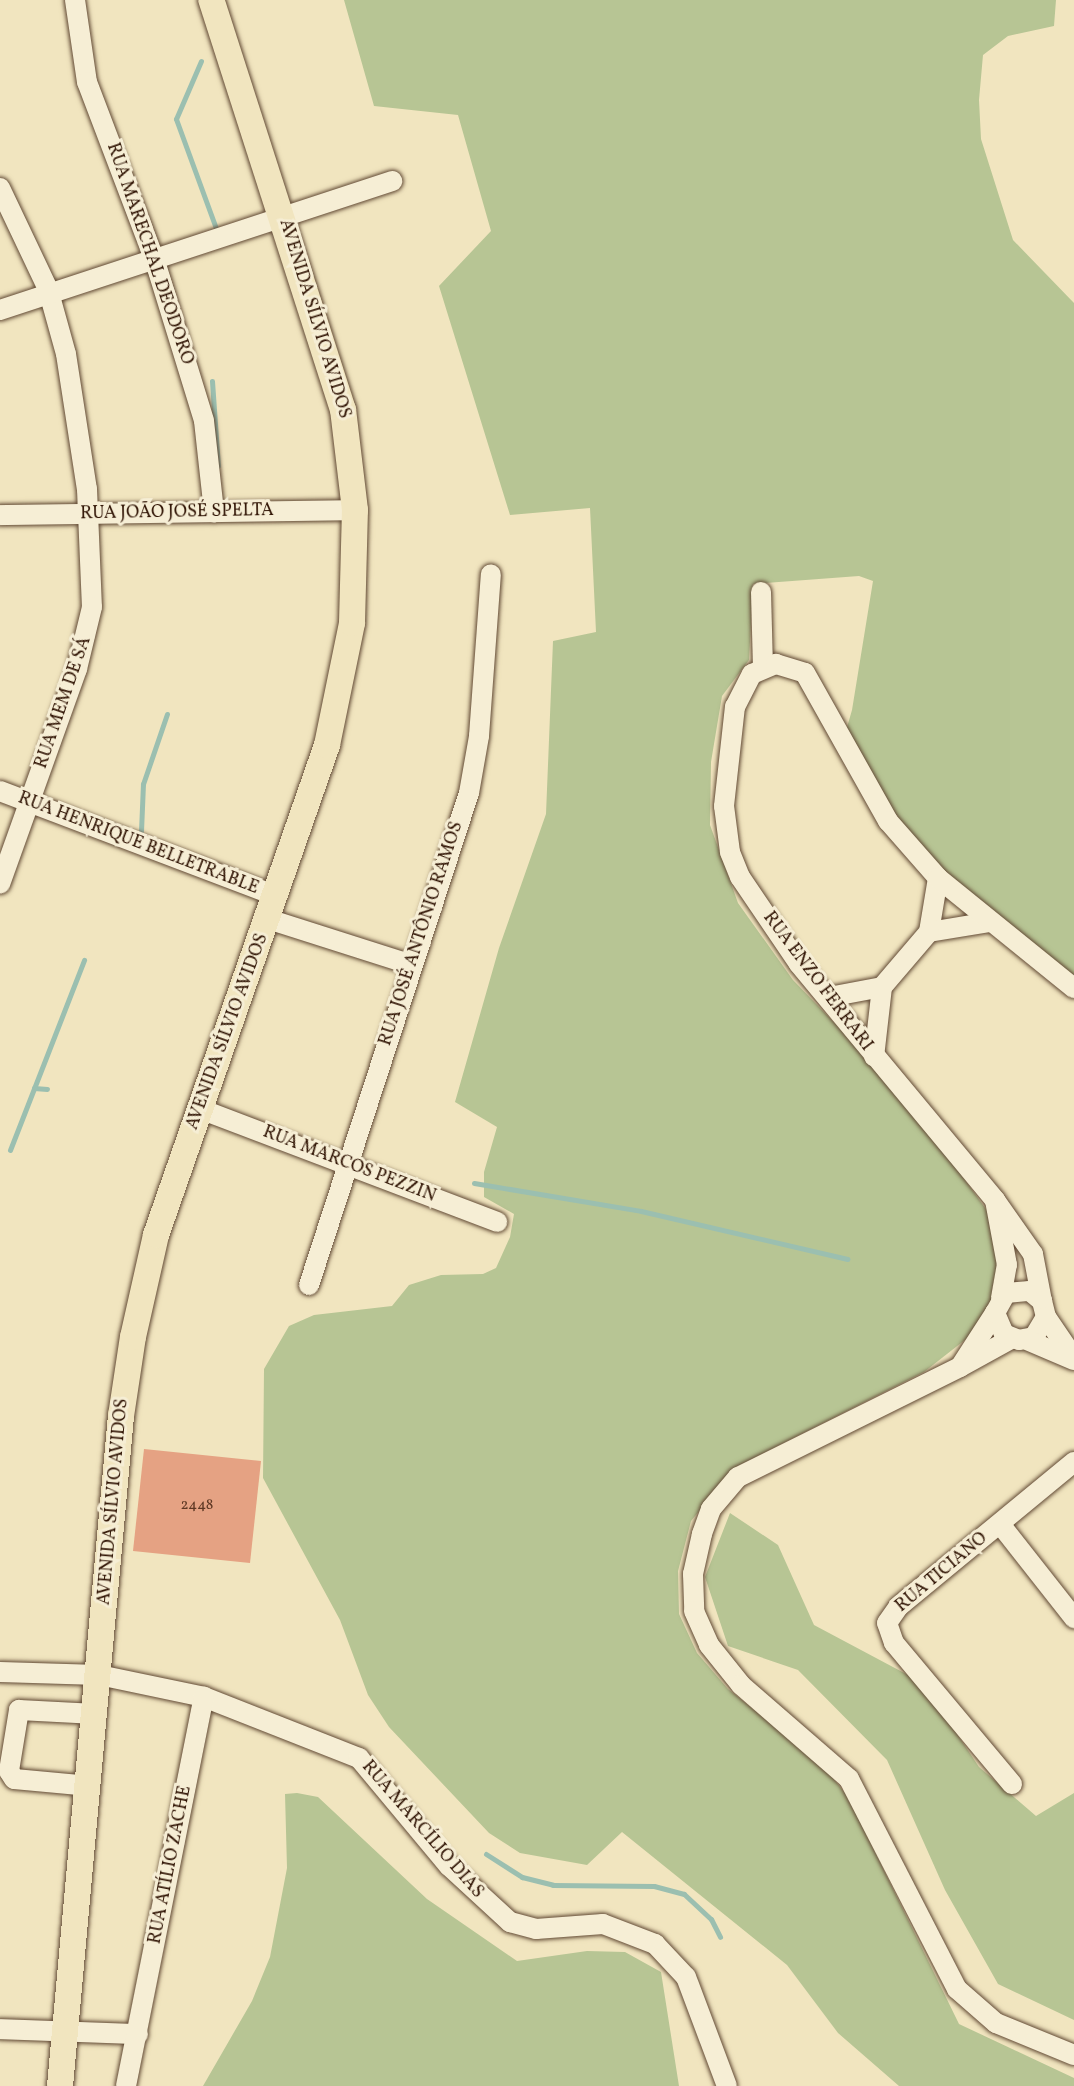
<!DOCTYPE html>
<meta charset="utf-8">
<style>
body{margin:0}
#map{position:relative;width:1074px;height:2086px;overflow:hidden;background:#f1e5bf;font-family:Vollkorn,serif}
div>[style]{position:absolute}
.green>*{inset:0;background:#b7c594}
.stream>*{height:5px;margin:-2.5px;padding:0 2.5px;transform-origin:2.5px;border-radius:2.5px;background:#9bbfb0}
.building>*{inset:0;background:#e5a283}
.roads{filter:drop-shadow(0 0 2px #614934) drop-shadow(0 0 2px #614934)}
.minor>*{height:20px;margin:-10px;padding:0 10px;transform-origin:10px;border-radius:10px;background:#f6eed5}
.major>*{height:26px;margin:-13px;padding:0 13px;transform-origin:13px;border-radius:13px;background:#f1e5bf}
span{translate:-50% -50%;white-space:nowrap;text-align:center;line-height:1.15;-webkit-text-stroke:6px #f6eed5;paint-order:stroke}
.number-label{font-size:15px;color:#5e3824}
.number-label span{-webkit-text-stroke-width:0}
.street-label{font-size:18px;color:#311505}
</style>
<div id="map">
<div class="green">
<i style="clip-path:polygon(344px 0,1056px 0,1054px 26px,1008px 36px,983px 55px,979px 100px,981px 139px,1013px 240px,1074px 303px,1074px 988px,909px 859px,841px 748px,852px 710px,873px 581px,859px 576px,753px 584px,749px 660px,722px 696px,711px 762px,710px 825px,738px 903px,793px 980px,904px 1095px,993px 1219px,1001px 1275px,984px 1325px,924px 1372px,734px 1468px,691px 1521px,678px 1571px,679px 1614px,697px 1653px,728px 1689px,821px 1763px,848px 1797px,959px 2024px,1074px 2078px,1074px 2086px,899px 2086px,838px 2033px,787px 1965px,622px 1832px,587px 1865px,520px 1853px,489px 1833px,389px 1727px,368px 1695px,340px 1620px,263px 1478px,264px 1369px,289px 1326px,314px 1315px,392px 1306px,409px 1285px,441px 1275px,483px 1274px,496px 1268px,510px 1237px,514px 1214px,484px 1197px,484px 1172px,497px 1127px,455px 1102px,499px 948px,546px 814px,553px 641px,596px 632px,590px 508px,510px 515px,439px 286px,491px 231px,458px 115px,374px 106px)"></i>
<i style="clip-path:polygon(730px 1513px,778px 1545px,814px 1625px,923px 1683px,979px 1767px,1036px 1816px,1074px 1793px,1074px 2020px,998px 1984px,945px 1890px,887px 1760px,798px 1670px,728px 1646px,705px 1577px)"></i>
<i style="clip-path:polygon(297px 1793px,318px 1797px,427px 1899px,517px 1961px,587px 1951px,625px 1952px,661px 1972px,679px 2086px,203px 2086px,252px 2001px,270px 1957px,287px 1868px,285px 1794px)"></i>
</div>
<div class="stream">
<i style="left:201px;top:61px;width:63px;rotate:113.3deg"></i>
<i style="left:176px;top:119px;width:119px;rotate:69.9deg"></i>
<i style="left:212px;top:381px;width:85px;rotate:86deg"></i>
<i style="left:141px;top:831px;width:47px;rotate:-87.6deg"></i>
<i style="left:143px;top:784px;width:74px;rotate:-71.1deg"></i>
<i style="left:34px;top:1088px;width:13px;rotate:4deg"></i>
<i style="left:10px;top:1150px;width:204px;rotate:-68.7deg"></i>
<i style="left:474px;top:1183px;width:169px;rotate:9.5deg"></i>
<i style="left:641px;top:1211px;width:212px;rotate:13.1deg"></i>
<i style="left:486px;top:1854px;width:43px;rotate:32.6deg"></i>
<i style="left:522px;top:1877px;width:32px;rotate:14deg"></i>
<i style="left:553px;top:1885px;width:101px;rotate:0.6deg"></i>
<i style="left:654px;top:1886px;width:31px;rotate:15deg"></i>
<i style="left:684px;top:1894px;width:37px;rotate:43deg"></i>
<i style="left:711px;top:1919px;width:20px;rotate:63deg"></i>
</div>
<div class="building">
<i style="clip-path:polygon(144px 1449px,261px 1461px,250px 1563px,133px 1551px)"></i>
</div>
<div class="roads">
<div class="minor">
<i style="left:75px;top:0;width:83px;rotate:81.7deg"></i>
<i style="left:87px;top:82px;width:188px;rotate:69.2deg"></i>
<i style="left:154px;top:258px;width:170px;rotate:72.9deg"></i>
<i style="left:204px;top:421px;width:92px;rotate:83.7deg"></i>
<i style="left:0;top:188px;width:112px;rotate:64.6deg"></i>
<i style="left:48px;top:289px;width:67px;rotate:74.5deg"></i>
<i style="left:66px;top:354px;width:137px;rotate:81.2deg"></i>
<i style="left:87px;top:489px;width:118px;rotate:87.6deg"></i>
<i style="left:92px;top:607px;width:64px;rotate:103.6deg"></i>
<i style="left:77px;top:669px;width:228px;rotate:109.7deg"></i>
<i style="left:0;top:310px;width:413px;rotate:-18.2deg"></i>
<i style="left:0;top:515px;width:355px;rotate:-0.8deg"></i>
<i style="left:761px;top:592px;width:75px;rotate:88.5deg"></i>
<i style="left:0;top:791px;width:296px;rotate:20.8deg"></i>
<i style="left:938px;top:878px;width:55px;rotate:99.5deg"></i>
<i style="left:929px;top:932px;width:62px;rotate:-9.3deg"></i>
<i style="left:268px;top:919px;width:148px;rotate:17.7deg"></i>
<i style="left:882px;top:987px;width:72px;rotate:-49.5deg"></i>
<i style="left:829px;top:997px;width:54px;rotate:-10.7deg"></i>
<i style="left:882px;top:987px;width:70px;rotate:96.5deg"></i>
<i style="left:200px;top:1109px;width:318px;rotate:20.8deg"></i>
<i style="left:995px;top:1200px;width:307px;rotate:-129.7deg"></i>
<i style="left:799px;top:964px;width:105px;rotate:-124.1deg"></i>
<i style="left:740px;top:877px;width:27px;rotate:-112deg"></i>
<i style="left:730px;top:852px;width:46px;rotate:-97.4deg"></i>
<i style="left:724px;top:806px;width:100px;rotate:-83.7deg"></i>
<i style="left:735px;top:707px;width:37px;rotate:-63deg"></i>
<i style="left:752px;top:674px;width:26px;rotate:-23deg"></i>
<i style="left:776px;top:664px;width:30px;rotate:17deg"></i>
<i style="left:805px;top:673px;width:170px;rotate:60.7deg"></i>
<i style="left:888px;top:821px;width:76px;rotate:48.7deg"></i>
<i style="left:938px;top:878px;width:175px;rotate:39deg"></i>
<i style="left:309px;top:1285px;width:517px;rotate:-71.99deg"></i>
<i style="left:469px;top:793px;width:58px;rotate:-80deg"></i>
<i style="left:479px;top:736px;width:162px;rotate:-85.8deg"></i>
<i style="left:1001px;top:1298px;width:34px;rotate:-80deg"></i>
<i style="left:1007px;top:1265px;width:66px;rotate:-100.5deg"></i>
<i style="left:995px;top:1200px;width:66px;rotate:54.9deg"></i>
<i style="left:1033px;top:1254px;width:48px;rotate:79.2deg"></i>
<i style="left:995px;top:1313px;width:64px;rotate:122.9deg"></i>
<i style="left:960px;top:1367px;width:58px;rotate:-28.8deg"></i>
<i style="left:1046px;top:1317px;width:23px;rotate:121deg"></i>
<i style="left:1034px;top:1337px;width:15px;rotate:169deg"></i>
<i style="left:1019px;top:1340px;width:16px;rotate:-158deg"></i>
<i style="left:1004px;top:1334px;width:23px;rotate:-113deg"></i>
<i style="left:995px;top:1313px;width:23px;rotate:-61deg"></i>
<i style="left:1006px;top:1293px;width:24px;rotate:-5deg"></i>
<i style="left:1030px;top:1291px;width:16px;rotate:40deg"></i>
<i style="left:1042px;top:1301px;width:16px;rotate:76deg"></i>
<i style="left:1046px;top:1317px;width:50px;rotate:55.7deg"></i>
<i style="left:1027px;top:1340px;width:51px;rotate:23.1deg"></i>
<i style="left:960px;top:1367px;width:248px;rotate:153.6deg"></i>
<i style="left:738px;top:1477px;width:42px;rotate:130.2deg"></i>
<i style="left:711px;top:1509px;width:27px;rotate:110deg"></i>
<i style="left:702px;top:1534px;width:41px;rotate:102.7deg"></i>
<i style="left:693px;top:1574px;width:37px;rotate:88deg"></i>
<i style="left:694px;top:1611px;width:37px;rotate:66deg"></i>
<i style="left:709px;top:1645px;width:51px;rotate:51.3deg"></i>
<i style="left:741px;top:1685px;width:143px;rotate:41deg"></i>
<i style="left:849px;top:1779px;width:236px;rotate:62.8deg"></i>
<i style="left:957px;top:1989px;width:52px;rotate:41.1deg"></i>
<i style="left:996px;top:2023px;width:84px;rotate:22.3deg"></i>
<i style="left:1000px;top:1524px;width:120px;rotate:51.8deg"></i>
<i style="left:0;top:1672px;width:99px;rotate:1.7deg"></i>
<i style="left:99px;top:1675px;width:107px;rotate:11.8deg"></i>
<i style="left:204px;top:1697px;width:167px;rotate:21.5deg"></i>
<i style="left:359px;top:1758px;width:141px;rotate:50.2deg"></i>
<i style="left:449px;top:1866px;width:83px;rotate:42.6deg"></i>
<i style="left:510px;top:1922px;width:27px;rotate:15deg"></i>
<i style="left:536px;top:1929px;width:67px;rotate:-4.3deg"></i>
<i style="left:603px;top:1924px;width:56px;rotate:21deg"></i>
<i style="left:655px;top:1944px;width:45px;rotate:46.8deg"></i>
<i style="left:686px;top:1977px;width:116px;rotate:69.4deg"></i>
<i style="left:1012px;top:1784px;width:184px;rotate:-129.9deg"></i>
<i style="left:894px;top:1643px;width:21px;rotate:-109deg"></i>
<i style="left:887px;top:1623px;width:19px;rotate:-55deg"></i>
<i style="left:898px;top:1607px;width:228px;rotate:-39.5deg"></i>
<i style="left:90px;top:1786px;width:76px;rotate:-174.7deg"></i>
<i style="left:14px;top:1779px;width:9px;rotate:-122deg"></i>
<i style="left:9px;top:1771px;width:62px;rotate:-80.7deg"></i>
<i style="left:19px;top:1710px;width:77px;rotate:3deg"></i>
<i style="left:0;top:2029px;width:138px;rotate:2.1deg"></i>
<i style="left:126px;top:2086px;width:397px;rotate:-78.7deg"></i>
</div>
<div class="major">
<i style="left:60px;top:2086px;width:673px;rotate:-84.8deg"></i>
<i style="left:121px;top:1416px;width:80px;rotate:-81.4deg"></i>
<i style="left:133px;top:1337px;width:105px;rotate:-77.3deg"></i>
<i style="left:156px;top:1235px;width:519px;rotate:-70.76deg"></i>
<i style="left:327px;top:745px;width:125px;rotate:-78.4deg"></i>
<i style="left:352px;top:623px;width:113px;rotate:-88.5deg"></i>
<i style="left:355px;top:510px;width:101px;rotate:-96.8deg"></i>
<i style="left:343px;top:410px;width:431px;rotate:-107.8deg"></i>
</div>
</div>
<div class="number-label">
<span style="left:197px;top:1506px">2448</span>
</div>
<div class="street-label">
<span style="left:149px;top:254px;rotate:71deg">RUA MARECHAL DEODORO</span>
<span style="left:314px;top:319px;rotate:73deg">AVENIDA SÍLVIO AVIDOS</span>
<span style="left:177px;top:513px;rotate:-1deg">RUA JOÃO JOSÉ SPELTA</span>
<span style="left:64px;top:703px;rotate:-71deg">RUA MEM DE SÁ</span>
<span style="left:138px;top:844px;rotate:21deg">RUA HENRIQUE BELLETRABLE</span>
<span style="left:422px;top:934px;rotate:-72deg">RUA JOSÉ ANTÔNIO RAMOS</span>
<span style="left:817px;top:982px;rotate:53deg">RUA ENZO FERRARI</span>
<span style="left:228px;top:1032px;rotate:-70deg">AVENIDA SÍLVIO AVIDOS</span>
<span style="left:349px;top:1165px;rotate:21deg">RUA MARCOS PEZZIN</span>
<span style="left:114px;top:1502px;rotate:-85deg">AVENIDA SÍLVIO AVIDOS</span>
<span style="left:942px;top:1573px;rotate:-40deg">RUA TICIANO</span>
<span style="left:422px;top:1830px;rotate:49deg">RUA MARCÍLIO DIAS</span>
<span style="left:171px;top:1865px;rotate:-79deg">RUA ATÍLIO ZACHE</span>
</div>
</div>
